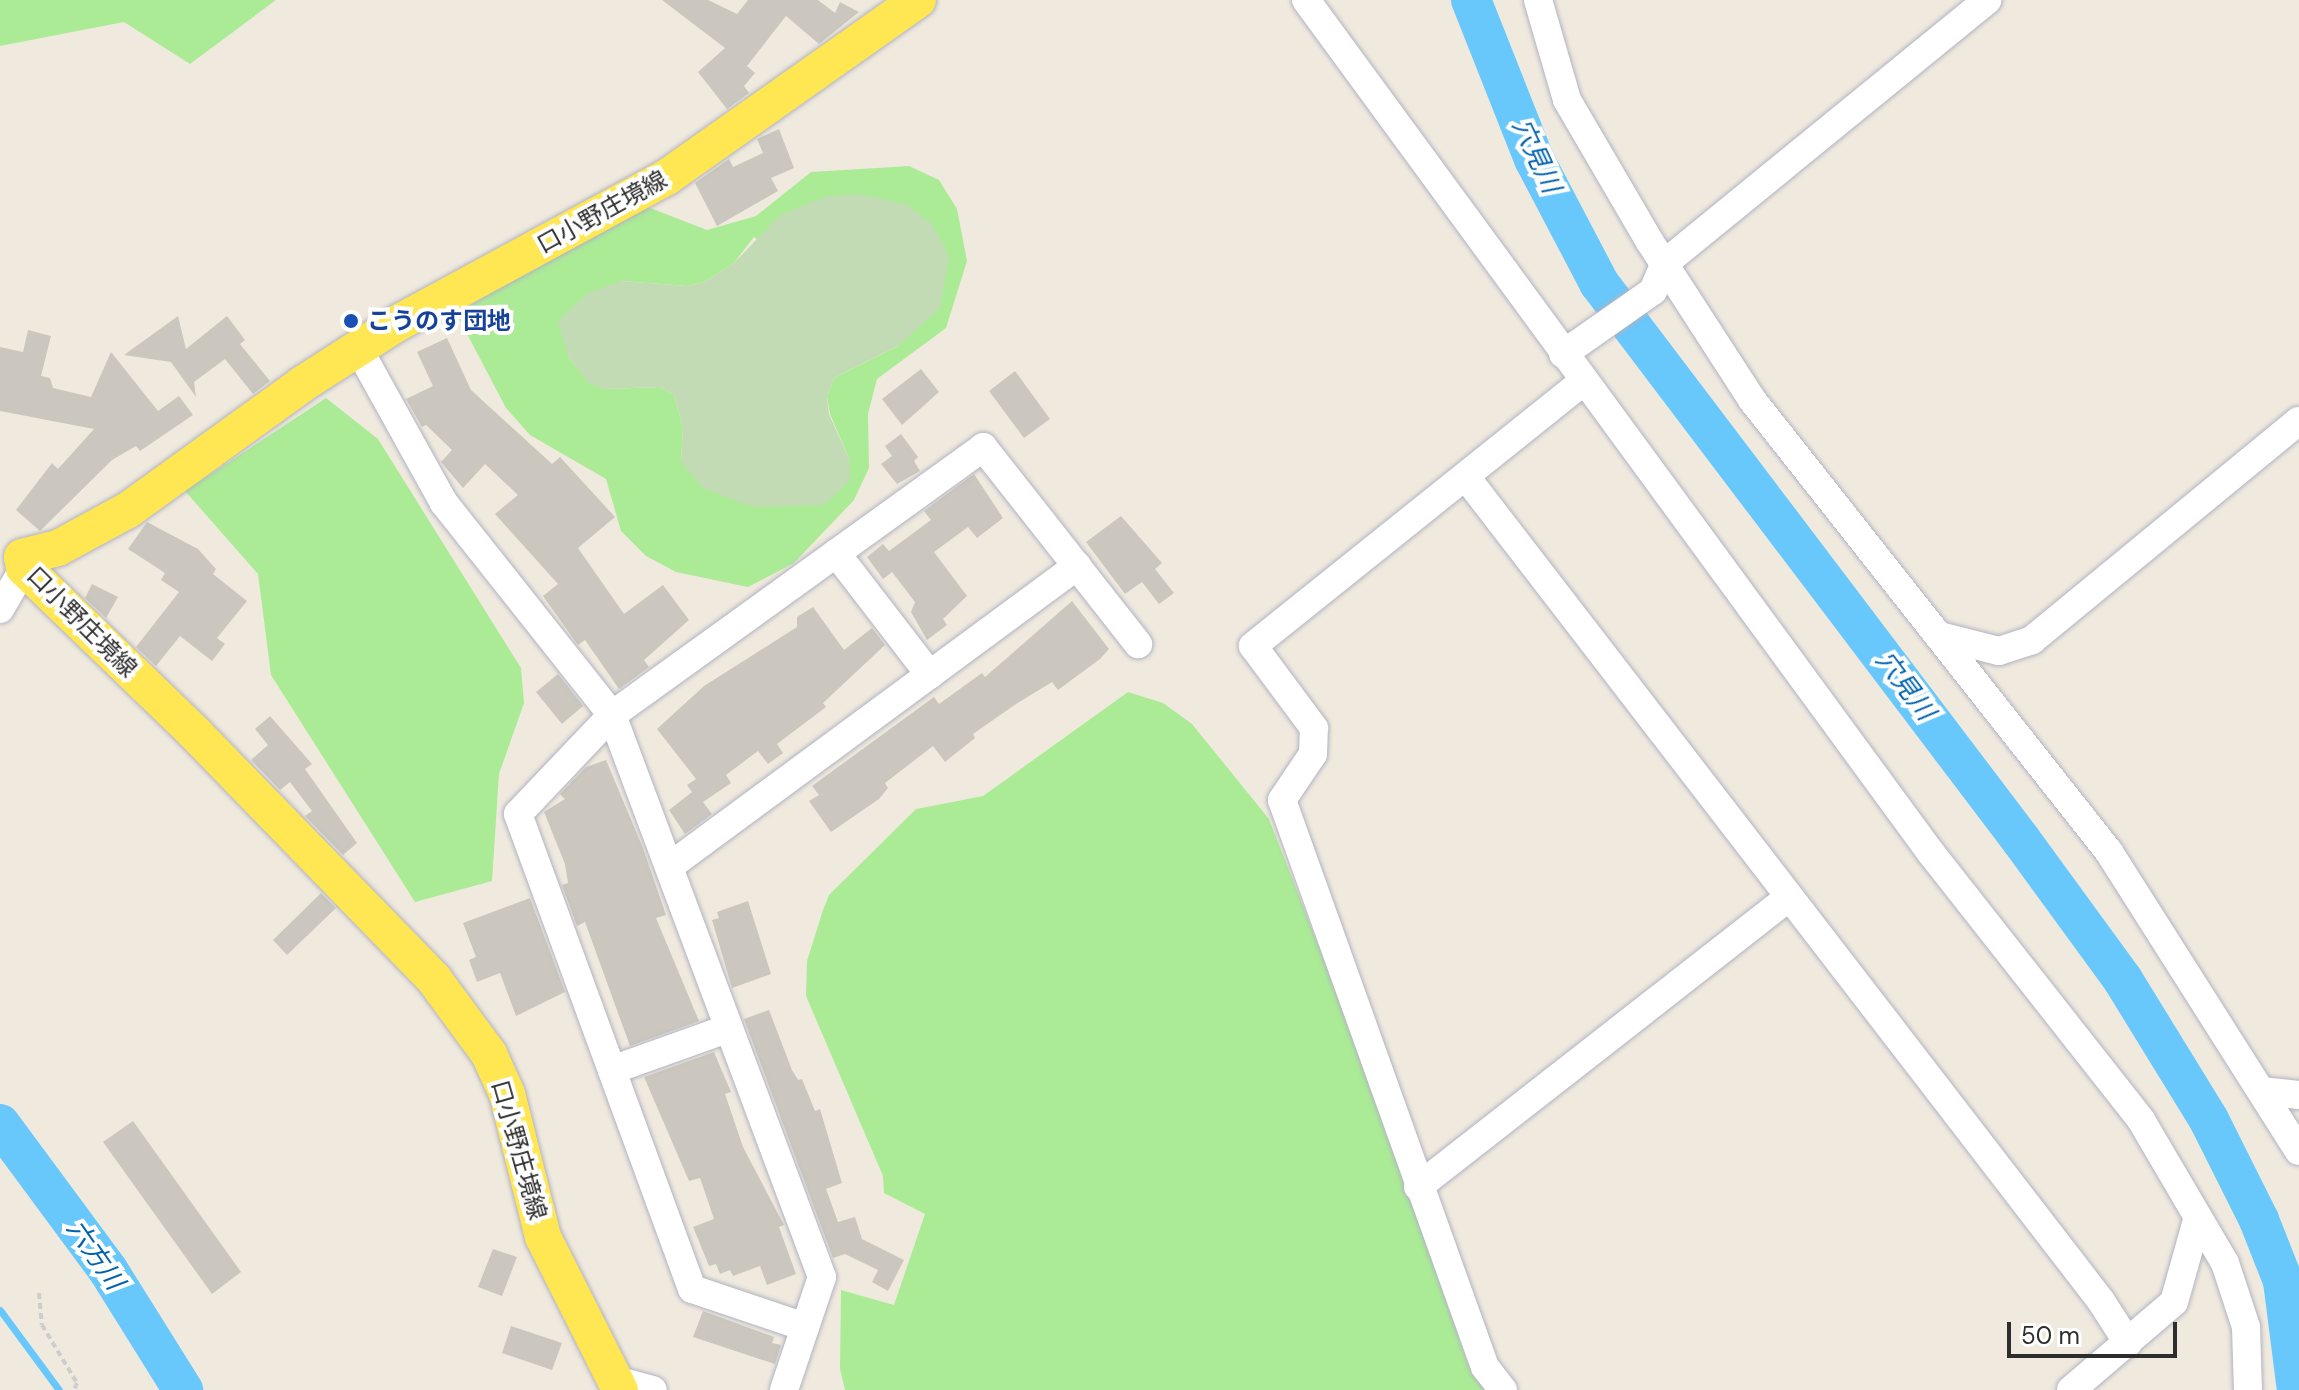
<!DOCTYPE html>
<meta charset="utf-8">
<style>
body{margin:0}
#map{position:relative;width:2299px;height:1390px;overflow:hidden;background:#f0eade;font-family:"DM Sans","Noto Sans JP",sans-serif}
div>[style]{position:absolute}
.green>*{inset:0;background:#abeb96}
.cemetery>*{inset:0;background:#c3dbb4}
.stream>*{height:7px;margin:-3.5px;padding:0 3.5px;transform-origin:3.5px;border-radius:3.5px;background:#68c7fb}
.river>*{height:40px;margin:-20px;padding:0 20px;transform-origin:20px;border-radius:20px;background:#68c7fb}
.building>*{inset:0;background:#cbc7be}
.path>*{height:4px;margin-top:-2px;transform-origin:0;background:repeating-linear-gradient(90deg,#cdcdcd 0 6px,transparent 0 10px)}
.roads{filter:drop-shadow(0 0 2px #b2b3c2) drop-shadow(0 0 2px #b2b3c2)}
.minor>*{height:28px;margin:-14px;padding:0 14px;transform-origin:14px;border-radius:14px;background:#fff}
.major>*{height:36px;margin:-18px;padding:0 18px;transform-origin:18px;border-radius:18px;background:#ffe754}
.dots>*{width:22px;height:22px;translate:-50% -50%;box-sizing:border-box;border:4px solid #fff;border-radius:50%}
span{translate:-50% -50%;white-space:nowrap;text-align:center;line-height:1.15;-webkit-text-stroke:8px #fff;paint-order:stroke}
.street-label{font-size:24px;color:#2d2d2d}
.transit-label{font-size:24px;color:#164399;font-weight:700}
.left{translate:0 -50%;text-align:left}
.water-label{font-size:26px;color:#0062ae;font-style:italic}
.scale{position:absolute;left:2007px;top:1322px;width:170px;height:36px;box-sizing:border-box;border:4px solid #2d2d2d;border-top:0;padding-left:10px;font-size:24px;line-height:28px;white-space:nowrap;color:#2d2d2d;-webkit-text-stroke:6px #fff;paint-order:stroke}
</style>
<div id="map">
<div class="green">
<i style="clip-path:polygon(0 0,276px 0,190px 64px,124px 22px,0 46px)"></i>
<i style="clip-path:polygon(evenodd,909px 166px,939px 180px,957px 209px,967px 261px,946px 328px,877px 379px,868px 414px,869px 468px,854px 500px,794px 563px,748px 587px,676px 572px,646px 556px,621px 531px,606px 479px,530px 435px,506px 408px,456px 313px,645px 206px,707px 230px,756px 216px,811px 172px,909px 166px,754px 237px,898px 346px,834px 378px,827px 396px,830px 414px,850px 461px,681px 462px,683px 428px,674px 395px,660px 387px,606px 389px,589px 383px,568px 356px,621px 281px,688px 286px,704px 282px,734px 263px,754px 237px)"></i>
<i style="clip-path:polygon(326px 398px,378px 439px,521px 668px,524px 703px,499px 774px,492px 881px,415px 902px,271px 675px,258px 574px,185px 491px)"></i>
<i style="clip-path:polygon(1128px 692px,1163px 703px,1192px 724px,1269px 819px,1377px 1096px,1467px 1362px,1485px 1390px,845px 1390px,840px 1369px,841px 1290px,894px 1305px,925px 1214px,884px 1193px,883px 1176px,806px 996px,807px 961px,823px 910px,829px 895px,916px 809px,983px 796px)"></i>
</div>
<div class="cemetery">
<i style="clip-path:polygon(858px 194px,906px 204px,932px 224px,949px 256px,940px 308px,898px 346px,834px 378px,827px 396px,829px 414px,850px 461px,850px 480px,824px 505px,753px 507px,703px 488px,681px 462px,683px 428px,674px 395px,660px 387px,606px 389px,589px 384px,568px 356px,558px 321px,588px 293px,621px 281px,688px 286px,704px 282px,734px 263px,779px 216px,824px 197px)"></i>
</div>
<div class="stream">
<i style="left:0;top:1310px;width:99px;rotate:53.6deg"></i>
</div>
<div class="river">
<i style="left:1471px;top:0;width:171px;rotate:68.4deg"></i>
<i style="left:1534px;top:159px;width:140px;rotate:62.3deg"></i>
<i style="left:1599px;top:283px;width:699px;rotate:52.85deg"></i>
<i style="left:2021px;top:840px;width:173px;rotate:53.9deg"></i>
<i style="left:2123px;top:980px;width:164px;rotate:58.4deg"></i>
<i style="left:2209px;top:1120px;width:112px;rotate:63.4deg"></i>
<i style="left:2259px;top:1220px;width:66px;rotate:68.5deg"></i>
<i style="left:2283px;top:1281px;width:110px;rotate:82.7deg"></i>
<i style="left:0;top:1124px;width:182px;rotate:53.5deg"></i>
<i style="left:108px;top:1270px;width:142px;rotate:58deg"></i>
</div>
<div class="building">
<i style="clip-path:polygon(662px 0,708px 0,737px 14px,748px 0,818px 0,835px 13px,840px 2px,859px 12px,819px 44px,786px 16px,747px 66px,755px 73px,744px 86px,749px 93px,727px 109px,698px 72px,725px 48px)"></i>
<i style="clip-path:polygon(779px 129px,794px 168px,771px 178px,778px 191px,717px 226px,695px 183px,729px 159px,733px 167px,763px 153px,757px 139px)"></i>
<i style="clip-path:polygon(178px 316px,186px 349px,227px 316px,245px 340px,240px 344px,270px 381px,253px 394px,225px 359px,194px 382px,196px 397px,171px 362px,124px 355px)"></i>
<i style="clip-path:polygon(28px 330px,51px 336px,41px 376px,50px 378px,53px 388px,91px 397px,111px 352px,158px 411px,179px 396px,193px 415px,140px 451px,136px 446px,112px 460px,40px 531px,16px 510px,52px 463px,58px 469px,94px 429px,0 411px,0 347px,23px 352px)"></i>
<i style="clip-path:polygon(447px 338px,471px 390px,552px 464px,560px 457px,615px 517px,578px 548px,624px 614px,663px 585px,689px 620px,644px 660px,649px 667px,619px 689px,585px 640px,578px 645px,543px 596px,558px 584px,495px 514px,518px 495px,485px 464px,463px 488px,441px 462px,452px 450px,426px 425px,422px 427px,406px 399px,433px 386px,417px 352px)"></i>
<i style="clip-path:polygon(921px 369px,939px 392px,902px 425px,882px 399px)"></i>
<i style="clip-path:polygon(1015px 371px,1050px 419px,1024px 438px,989px 391px)"></i>
<i style="clip-path:polygon(901px 434px,918px 457px,914px 461px,920px 471px,897px 484px,881px 464px,892px 456px,885px 446px)"></i>
<i style="clip-path:polygon(974px 474px,1003px 518px,977px 538px,968px 527px,934px 552px,967px 596px,943px 619px,947px 625px,927px 640px,911px 612px,915px 602px,892px 572px,883px 579px,867px 557px,883px 544px,889px 551px,931px 520px,924px 511px)"></i>
<i style="clip-path:polygon(1121px 516px,1162px 563px,1155px 569px,1174px 593px,1159px 604px,1142px 582px,1125px 594px,1086px 542px)"></i>
<i style="clip-path:polygon(147px 522px,198px 549px,216px 569px,213px 574px,247px 601px,217px 638px,225px 644px,212px 661px,180px 636px,156px 666px,136px 647px,179px 592px,161px 580px,165px 573px,128px 549px)"></i>
<i style="clip-path:polygon(92px 584px,118px 597px,106px 618px,85px 598px)"></i>
<i style="clip-path:polygon(1072px 601px,1109px 649px,1100px 659px,1058px 690px,1052px 682px,1016px 704px,973px 734px,975px 738px,945px 762px,933px 746px,885px 783px,888px 788px,879px 799px,831px 832px,809px 801px,819px 795px,812px 786px,934px 697px,939px 704px,982px 673px,985px 677px)"></i>
<i style="clip-path:polygon(813px 607px,844px 650px,872px 628px,885px 645px,823px 703px,826px 707px,777px 744px,783px 753px,768px 764px,758px 751px,726px 775px,731px 783px,703px 802px,712px 814px,685px 834px,669px 810px,692px 792px,687px 785px,696px 779px,657px 729px,704px 686px,797px 627px,797px 617px)"></i>
<i style="clip-path:polygon(558px 674px,583px 706px,562px 724px,536px 692px)"></i>
<i style="clip-path:polygon(270px 716px,312px 764px,305px 769px,357px 843px,343px 855px,305px 816px,312px 811px,290px 782px,280px 790px,251px 760px,268px 745px,255px 729px)"></i>
<i style="clip-path:polygon(606px 760px,643px 848px,666px 915px,656px 918px,699px 1021px,630px 1046px,585px 922px,577px 926px,562px 885px,568px 883px,565px 864px,544px 812px,565px 799px,560px 794px,586px 767px)"></i>
<i style="clip-path:polygon(321px 893px,336px 908px,287px 955px,273px 940px)"></i>
<i style="clip-path:polygon(530px 898px,565px 992px,516px 1016px,500px 973px,477px 982px,469px 960px,476px 957px,463px 923px)"></i>
<i style="clip-path:polygon(748px 901px,771px 974px,732px 988px,712px 920px,719px 918px,717px 912px)"></i>
<i style="clip-path:polygon(769px 1010px,792px 1070px,798px 1080px,802px 1079px,815px 1111px,820px 1109px,842px 1183px,826px 1189px,838px 1222px,855px 1217px,862px 1239px,904px 1260px,888px 1291px,872px 1282px,878px 1270px,845px 1254px,833px 1258px,744px 1019px)"></i>
<i style="clip-path:polygon(714px 1052px,731px 1092px,725px 1094px,743px 1147px,784px 1225px,779px 1227px,796px 1274px,767px 1285px,760px 1266px,733px 1276px,730px 1270px,720px 1274px,716px 1264px,709px 1266px,693px 1227px,714px 1219px,700px 1178px,689px 1181px,644px 1077px)"></i>
<i style="clip-path:polygon(133px 1121px,241px 1272px,212px 1294px,103px 1142px)"></i>
<i style="clip-path:polygon(493px 1249px,517px 1257px,502px 1296px,478px 1287px)"></i>
<i style="clip-path:polygon(703px 1311px,774px 1337px,772px 1343px,781px 1345px,775px 1364px,693px 1337px)"></i>
<i style="clip-path:polygon(511px 1326px,562px 1343px,552px 1370px,502px 1353px)"></i>
</div>
<div class="path">
<i style="left:39px;top:1293px;width:32px;rotate:85deg"></i>
<i style="left:42px;top:1325px;width:68px;rotate:58.9deg"></i>
<i style="left:77px;top:1383px;width:8px;rotate:113deg"></i>
</div>
<div class="roads">
<div class="minor">
<i style="left:1306px;top:0;width:1057px;rotate:53.77deg"></i>
<i style="left:1931px;top:853px;width:340px;rotate:51.8deg"></i>
<i style="left:2141px;top:1120px;width:166px;rotate:59.6deg"></i>
<i style="left:2225px;top:1263px;width:67px;rotate:71.8deg"></i>
<i style="left:2246px;top:1327px;width:63px;rotate:88.2deg"></i>
<i style="left:1538px;top:0;width:104px;rotate:73.8deg"></i>
<i style="left:1567px;top:100px;width:164px;rotate:59.7deg"></i>
<i style="left:1650px;top:242px;width:189px;rotate:57.1deg"></i>
<i style="left:1753px;top:401px;width:575px;rotate:51.71deg"></i>
<i style="left:2109px;top:852px;width:354px;rotate:57.6deg"></i>
<i style="left:358px;top:348px;width:177px;rotate:61deg"></i>
<i style="left:444px;top:503px;width:270px;rotate:51.6deg"></i>
<i style="left:612px;top:715px;width:600px;rotate:69.51deg"></i>
<i style="left:822px;top:1277px;width:119px;rotate:108.6deg"></i>
<i style="left:1563px;top:354px;width:110px;rotate:-35deg"></i>
<i style="left:1653px;top:291px;width:30px;rotate:-67deg"></i>
<i style="left:1665px;top:263px;width:416px;rotate:-39.2deg"></i>
<i style="left:1466px;top:477px;width:1040px;rotate:52.38deg"></i>
<i style="left:2101px;top:1301px;width:50px;rotate:57.3deg"></i>
<i style="left:836px;top:553px;width:154px;rotate:52.4deg"></i>
<i style="left:0;top:609px;width:48px;rotate:-59.7deg"></i>
<i style="left:1940px;top:636px;width:61px;rotate:14.3deg"></i>
<i style="left:1999px;top:651px;width:35px;rotate:-18deg"></i>
<i style="left:2032px;top:640px;width:345px;rotate:-39.4deg"></i>
<i style="left:670px;top:866px;width:506px;rotate:-36.39deg"></i>
<i style="left:612px;top:1070px;width:124px;rotate:-19.7deg"></i>
<i style="left:2261px;top:1091px;width:38px;rotate:6deg"></i>
<i style="left:1418px;top:1187px;width:469px;rotate:-38deg"></i>
<i style="left:805px;top:1327px;width:119px;rotate:-161.4deg"></i>
<i style="left:692px;top:1289px;width:506px;rotate:-110.12deg"></i>
<i style="left:518px;top:814px;width:137px;rotate:-46.5deg"></i>
<i style="left:612px;top:715px;width:458px;rotate:-35.8deg"></i>
<i style="left:983px;top:447px;width:251px;rotate:51.8deg"></i>
<i style="left:615px;top:1380px;width:39px;rotate:15deg"></i>
<i style="left:1503px;top:1390px;width:29px;rotate:-128deg"></i>
<i style="left:1485px;top:1367px;width:602px;rotate:-109.7deg"></i>
<i style="left:1282px;top:800px;width:55px;rotate:-56deg"></i>
<i style="left:1313px;top:754px;width:26px;rotate:-88deg"></i>
<i style="left:1314px;top:728px;width:102px;rotate:-126.6deg"></i>
<i style="left:1253px;top:646px;width:423px;rotate:-38.7deg"></i>
<i style="left:2071px;top:1390px;width:135px;rotate:-40.5deg"></i>
<i style="left:2174px;top:1302px;width:85px;rotate:-74.3deg"></i>
</div>
<div class="major">
<i style="left:620px;top:1390px;width:171px;rotate:-116.7deg"></i>
<i style="left:543px;top:1237px;width:147px;rotate:-104.1deg"></i>
<i style="left:507px;top:1094px;width:44px;rotate:-114.2deg"></i>
<i style="left:489px;top:1054px;width:93px;rotate:-126.3deg"></i>
<i style="left:434px;top:979px;width:342px;rotate:-134.2deg"></i>
<i style="left:196px;top:734px;width:239px;rotate:-136deg"></i>
<i style="left:24px;top:568px;width:11px;rotate:-100deg"></i>
<i style="left:22px;top:557px;width:37px;rotate:-14deg"></i>
<i style="left:58px;top:548px;width:80px;rotate:-28.5deg"></i>
<i style="left:128px;top:510px;width:213px;rotate:-35.8deg"></i>
<i style="left:301px;top:385px;width:113px;rotate:-32.7deg"></i>
<i style="left:396px;top:324px;width:308px;rotate:-28.5deg"></i>
<i style="left:667px;top:177px;width:307px;rotate:-35.2deg"></i>
</div>
</div>
<div class="dots">
<i style="left:351px;top:321px;background:#1a4fb4"></i>
</div>
<div class="street-label">
<span style="left:602px;top:212px;rotate:-29deg">口小野庄境線</span>
<span style="left:82px;top:622px;rotate:45deg">口小野庄境線</span>
<span style="left:519px;top:1150px;rotate:74deg">口小野庄境線</span>
</div>
<div class="transit-label">
<span class="left" style="left:367px;top:321px">こうのす団地</span>
</div>
<div class="water-label">
<span style="left:1536px;top:156px;rotate:65deg">穴見川</span>
<span style="left:1905px;top:686px;rotate:53deg">穴見川</span>
<span style="left:95px;top:1255px;rotate:55deg">六方川</span>
</div>
<div class="scale">50 m</div>
</div>
